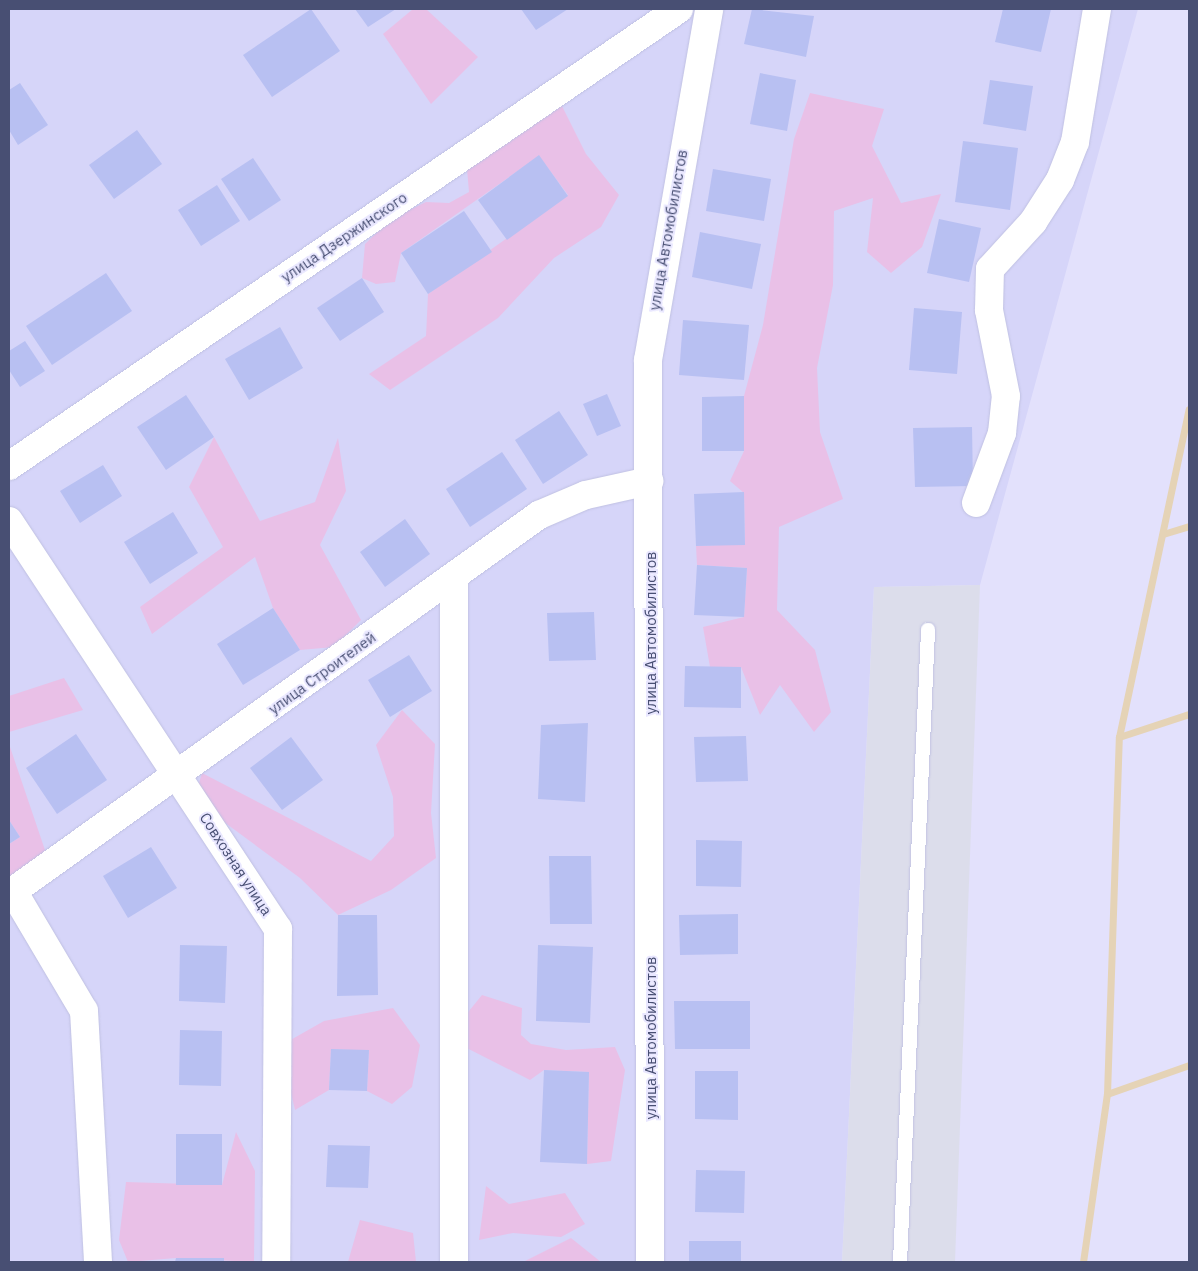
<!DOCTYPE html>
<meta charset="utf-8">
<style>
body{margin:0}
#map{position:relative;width:1198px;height:1271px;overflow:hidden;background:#e3e1fc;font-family:"IBM Plex Sans",sans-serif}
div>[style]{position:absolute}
.residential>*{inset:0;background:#d6d5f9}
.industrial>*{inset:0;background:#dcddeb}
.green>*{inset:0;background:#e9c0e7}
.stream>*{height:7px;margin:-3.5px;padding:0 3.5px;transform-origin:3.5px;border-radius:3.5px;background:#e5d3b6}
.building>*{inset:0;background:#b8c0f2}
.roads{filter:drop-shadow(0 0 1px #c0c1e2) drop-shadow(0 0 1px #c0c1e2)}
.service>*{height:14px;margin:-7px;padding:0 7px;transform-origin:7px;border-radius:7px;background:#fff}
.minor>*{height:28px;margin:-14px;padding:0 14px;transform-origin:14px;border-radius:14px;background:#fff}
span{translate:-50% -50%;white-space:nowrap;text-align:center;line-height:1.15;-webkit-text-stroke:4px #e9e7ff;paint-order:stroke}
.street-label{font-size:15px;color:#484f73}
.frame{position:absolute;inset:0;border:10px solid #484f73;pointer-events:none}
</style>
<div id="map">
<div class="residential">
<i style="clip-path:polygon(9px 9px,1138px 9px,980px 585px,874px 587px,842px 1262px,9px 1262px)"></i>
</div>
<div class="industrial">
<i style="clip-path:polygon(980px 585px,955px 1262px,842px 1262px,874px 587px)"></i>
</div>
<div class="green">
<i style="clip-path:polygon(413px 9px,426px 9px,478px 57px,431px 104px,383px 34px)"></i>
<i style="clip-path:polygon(810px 93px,884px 109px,872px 146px,901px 203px,941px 194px,922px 247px,891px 273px,867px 252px,873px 198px,834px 211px,833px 285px,817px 368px,820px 432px,843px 499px,779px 527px,777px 610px,815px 650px,831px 712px,814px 732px,780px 685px,760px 715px,741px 667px,710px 667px,703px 627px,744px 617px,747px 568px,697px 565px,696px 546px,745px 544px,744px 493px,730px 481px,744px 451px,744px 396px,763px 325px,794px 139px)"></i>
<i style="clip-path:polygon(562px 106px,586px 154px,619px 195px,601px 227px,554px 258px,498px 318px,390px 390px,369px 374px,426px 336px,428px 294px,568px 195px,539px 156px,401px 253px,395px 282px,376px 284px,362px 278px,365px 244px,391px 219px,426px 202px,449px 203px,469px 192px,467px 169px)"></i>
<i style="clip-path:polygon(214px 437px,260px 521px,315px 502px,338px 438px,346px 491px,320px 545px,361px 620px,334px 647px,300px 650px,273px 608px,255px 557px,152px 634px,140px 607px,223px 547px,189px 487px)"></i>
<i style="clip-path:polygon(64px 678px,83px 710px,9px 732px,9px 696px)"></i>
<i style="clip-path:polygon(402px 710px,435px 744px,431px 813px,436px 858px,391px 890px,338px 915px,300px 878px,194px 800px,202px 773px,371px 861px,394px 836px,393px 797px,376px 745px)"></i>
<i style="clip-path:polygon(9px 744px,46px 853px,9px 879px,9px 844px,20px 837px,9px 820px)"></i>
<i style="clip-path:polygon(482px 995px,522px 1008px,521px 1035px,531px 1044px,566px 1050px,615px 1047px,625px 1070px,611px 1161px,587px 1164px,589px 1072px,544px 1070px,530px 1080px,447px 1038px)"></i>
<i style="clip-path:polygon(393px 1008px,420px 1045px,412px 1087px,392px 1104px,367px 1091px,369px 1051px,331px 1049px,329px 1090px,295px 1110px,280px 1046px,324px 1021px)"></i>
<i style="clip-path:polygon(236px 1132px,255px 1171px,254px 1262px,176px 1258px,128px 1262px,119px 1240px,126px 1182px,222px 1185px)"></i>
<i style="clip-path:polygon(486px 1186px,509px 1204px,565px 1193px,585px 1224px,561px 1237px,513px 1233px,479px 1240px)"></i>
<i style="clip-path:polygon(360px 1220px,413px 1233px,416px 1262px,348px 1262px)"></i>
<i style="clip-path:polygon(571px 1238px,601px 1262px,523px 1262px)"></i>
</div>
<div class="stream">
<i style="left:1163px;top:534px;width:27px;rotate:-17deg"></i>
<i style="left:1119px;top:737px;width:74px;rotate:-18.2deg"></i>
<i style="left:1107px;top:1094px;width:87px;rotate:-19.5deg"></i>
<i style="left:1083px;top:1262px;width:170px;rotate:-81.9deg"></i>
<i style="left:1107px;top:1094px;width:357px;rotate:-88.1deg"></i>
<i style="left:1119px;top:737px;width:335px;rotate:-78deg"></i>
</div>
<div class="building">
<i style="clip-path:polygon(311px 9px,340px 51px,272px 97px,243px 55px)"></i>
<i style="clip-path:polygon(355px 9px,396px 9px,368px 27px)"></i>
<i style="clip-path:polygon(521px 9px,568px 9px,536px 30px)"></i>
<i style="clip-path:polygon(752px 9px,814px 16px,806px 57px,744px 44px)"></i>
<i style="clip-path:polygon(1003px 9px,1051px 9px,1041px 52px,995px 42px)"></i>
<i style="clip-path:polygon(760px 73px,796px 80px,787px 131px,750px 124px)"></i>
<i style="clip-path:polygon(990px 80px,1033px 86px,1026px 131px,983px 124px)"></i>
<i style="clip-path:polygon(20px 83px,48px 125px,18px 145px,9px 130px,9px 90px)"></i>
<i style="clip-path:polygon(137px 130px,162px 164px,114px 199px,89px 165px)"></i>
<i style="clip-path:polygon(963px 141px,1018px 148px,1010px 210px,955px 202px)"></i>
<i style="clip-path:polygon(539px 155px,568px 196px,507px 240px,478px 200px)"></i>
<i style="clip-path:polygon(253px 158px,281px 200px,249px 221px,221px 179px)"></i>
<i style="clip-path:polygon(713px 169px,771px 179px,764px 221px,706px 211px)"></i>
<i style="clip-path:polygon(217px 185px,240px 221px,201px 246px,178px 210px)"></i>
<i style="clip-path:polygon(464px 211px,492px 252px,428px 294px,401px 253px)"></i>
<i style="clip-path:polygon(939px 219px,981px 228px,969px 282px,927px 273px)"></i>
<i style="clip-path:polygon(700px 232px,761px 244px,752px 289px,692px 277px)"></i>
<i style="clip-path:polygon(106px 273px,132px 311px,52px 365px,26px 326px)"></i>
<i style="clip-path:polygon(362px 278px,384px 312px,340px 341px,317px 308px)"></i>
<i style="clip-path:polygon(914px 308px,962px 312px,957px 374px,909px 370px)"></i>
<i style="clip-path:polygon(683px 320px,749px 325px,744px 380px,679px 375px)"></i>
<i style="clip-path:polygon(280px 327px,303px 368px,249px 400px,225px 359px)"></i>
<i style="clip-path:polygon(25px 341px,45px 371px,20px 387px,9px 370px,9px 351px)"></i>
<i style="clip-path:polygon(607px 394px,621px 426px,597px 436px,583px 404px)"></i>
<i style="clip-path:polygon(186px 395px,214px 437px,166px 470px,137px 427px)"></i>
<i style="clip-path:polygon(744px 396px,744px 451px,702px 451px,702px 397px)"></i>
<i style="clip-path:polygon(559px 411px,588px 455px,543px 484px,515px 440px)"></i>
<i style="clip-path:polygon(972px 427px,973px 486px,915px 487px,913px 428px)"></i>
<i style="clip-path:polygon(502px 452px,527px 489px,470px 527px,446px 489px)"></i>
<i style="clip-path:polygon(103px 465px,122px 496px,80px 523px,60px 491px)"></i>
<i style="clip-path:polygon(744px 492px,745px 545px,696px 546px,694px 494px)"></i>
<i style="clip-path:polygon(173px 512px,198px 553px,150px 584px,124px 542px)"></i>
<i style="clip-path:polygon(405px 519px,430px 554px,385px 587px,360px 552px)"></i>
<i style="clip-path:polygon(697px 565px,747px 568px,744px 617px,694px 615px)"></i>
<i style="clip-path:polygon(273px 608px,300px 650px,243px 685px,217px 644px)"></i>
<i style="clip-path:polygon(594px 612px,596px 660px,549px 661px,547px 613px)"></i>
<i style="clip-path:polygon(409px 655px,432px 691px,390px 717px,368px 680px)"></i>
<i style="clip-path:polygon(685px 666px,741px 667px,741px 708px,684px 707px)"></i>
<i style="clip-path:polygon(588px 723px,585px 802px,538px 799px,541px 725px)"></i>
<i style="clip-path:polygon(76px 734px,107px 780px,57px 814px,26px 768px)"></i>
<i style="clip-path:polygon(746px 736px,748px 781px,696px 782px,694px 737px)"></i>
<i style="clip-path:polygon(291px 737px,323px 780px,282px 810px,250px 768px)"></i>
<i style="clip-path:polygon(9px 820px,20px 837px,9px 844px)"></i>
<i style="clip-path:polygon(696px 840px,742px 841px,741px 887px,696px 886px)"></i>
<i style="clip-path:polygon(151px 847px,177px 888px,128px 918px,103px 876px)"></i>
<i style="clip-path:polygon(549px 856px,591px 856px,592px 924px,550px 924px)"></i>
<i style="clip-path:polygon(738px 914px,738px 954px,680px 955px,679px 915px)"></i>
<i style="clip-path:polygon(338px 915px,377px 915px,378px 995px,337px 996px)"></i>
<i style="clip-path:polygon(180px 945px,227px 946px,225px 1003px,179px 1001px)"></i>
<i style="clip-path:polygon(538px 945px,593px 947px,590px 1023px,536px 1021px)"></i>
<i style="clip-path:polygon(674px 1001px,750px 1001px,750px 1049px,675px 1049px)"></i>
<i style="clip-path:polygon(180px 1030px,222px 1031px,221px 1086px,179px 1085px)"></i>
<i style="clip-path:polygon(331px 1049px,369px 1050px,367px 1091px,329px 1090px)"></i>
<i style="clip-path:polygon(544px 1070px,589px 1072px,587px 1164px,540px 1162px)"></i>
<i style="clip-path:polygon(695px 1071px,738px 1071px,738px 1120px,695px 1119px)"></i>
<i style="clip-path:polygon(176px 1134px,222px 1134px,222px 1185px,176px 1185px)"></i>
<i style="clip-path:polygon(328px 1145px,370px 1146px,368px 1188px,326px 1187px)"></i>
<i style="clip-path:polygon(696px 1170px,745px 1171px,744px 1213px,695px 1212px)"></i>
<i style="clip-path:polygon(689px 1241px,741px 1241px,741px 1262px,689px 1262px)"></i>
<i style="clip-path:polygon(176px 1258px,224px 1258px,224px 1262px,175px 1262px)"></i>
</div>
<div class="roads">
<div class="service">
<i style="left:900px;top:1262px;width:633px;rotate:-87.46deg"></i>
</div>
<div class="minor">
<i style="left:9px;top:466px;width:811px;rotate:-34.3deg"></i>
<i style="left:976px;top:503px;width:75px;rotate:-69.6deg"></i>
<i style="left:1002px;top:433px;width:37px;rotate:-84deg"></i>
<i style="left:1006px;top:396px;width:88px;rotate:-101.2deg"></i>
<i style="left:989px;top:310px;width:41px;rotate:-88.6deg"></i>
<i style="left:990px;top:269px;width:64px;rotate:-47.5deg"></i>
<i style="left:1033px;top:222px;width:50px;rotate:-57.3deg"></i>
<i style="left:1060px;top:180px;width:41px;rotate:-68.5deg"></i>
<i style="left:1075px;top:142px;width:135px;rotate:-80.6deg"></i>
<i style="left:9px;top:521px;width:489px;rotate:56.6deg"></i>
<i style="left:278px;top:929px;width:333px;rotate:90.3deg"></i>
<i style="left:454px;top:578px;width:684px;rotate:90deg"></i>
<i style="left:13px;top:891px;width:139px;rotate:59.4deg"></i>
<i style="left:84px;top:1011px;width:251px;rotate:86.8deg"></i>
<i style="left:9px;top:894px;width:652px;rotate:-35.57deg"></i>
<i style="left:539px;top:515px;width:51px;rotate:-23.1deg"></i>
<i style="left:586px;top:495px;width:65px;rotate:-12.5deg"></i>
<i style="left:650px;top:1262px;width:902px;rotate:-90.13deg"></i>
<i style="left:648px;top:360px;width:356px;rotate:-80.1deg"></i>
</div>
</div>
<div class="street-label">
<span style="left:668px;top:230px;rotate:-80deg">улица Автомобилистов</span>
<span style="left:344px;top:237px;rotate:-34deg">улица Дзержинского</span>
<span style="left:651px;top:633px;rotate:-90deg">улица Автомобилистов</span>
<span style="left:322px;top:673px;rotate:-36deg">улица Строителей</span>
<span style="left:236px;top:864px;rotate:57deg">Совхозная улица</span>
<span style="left:651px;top:1038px;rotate:-90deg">улица Автомобилистов</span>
</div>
<div class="frame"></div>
</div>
